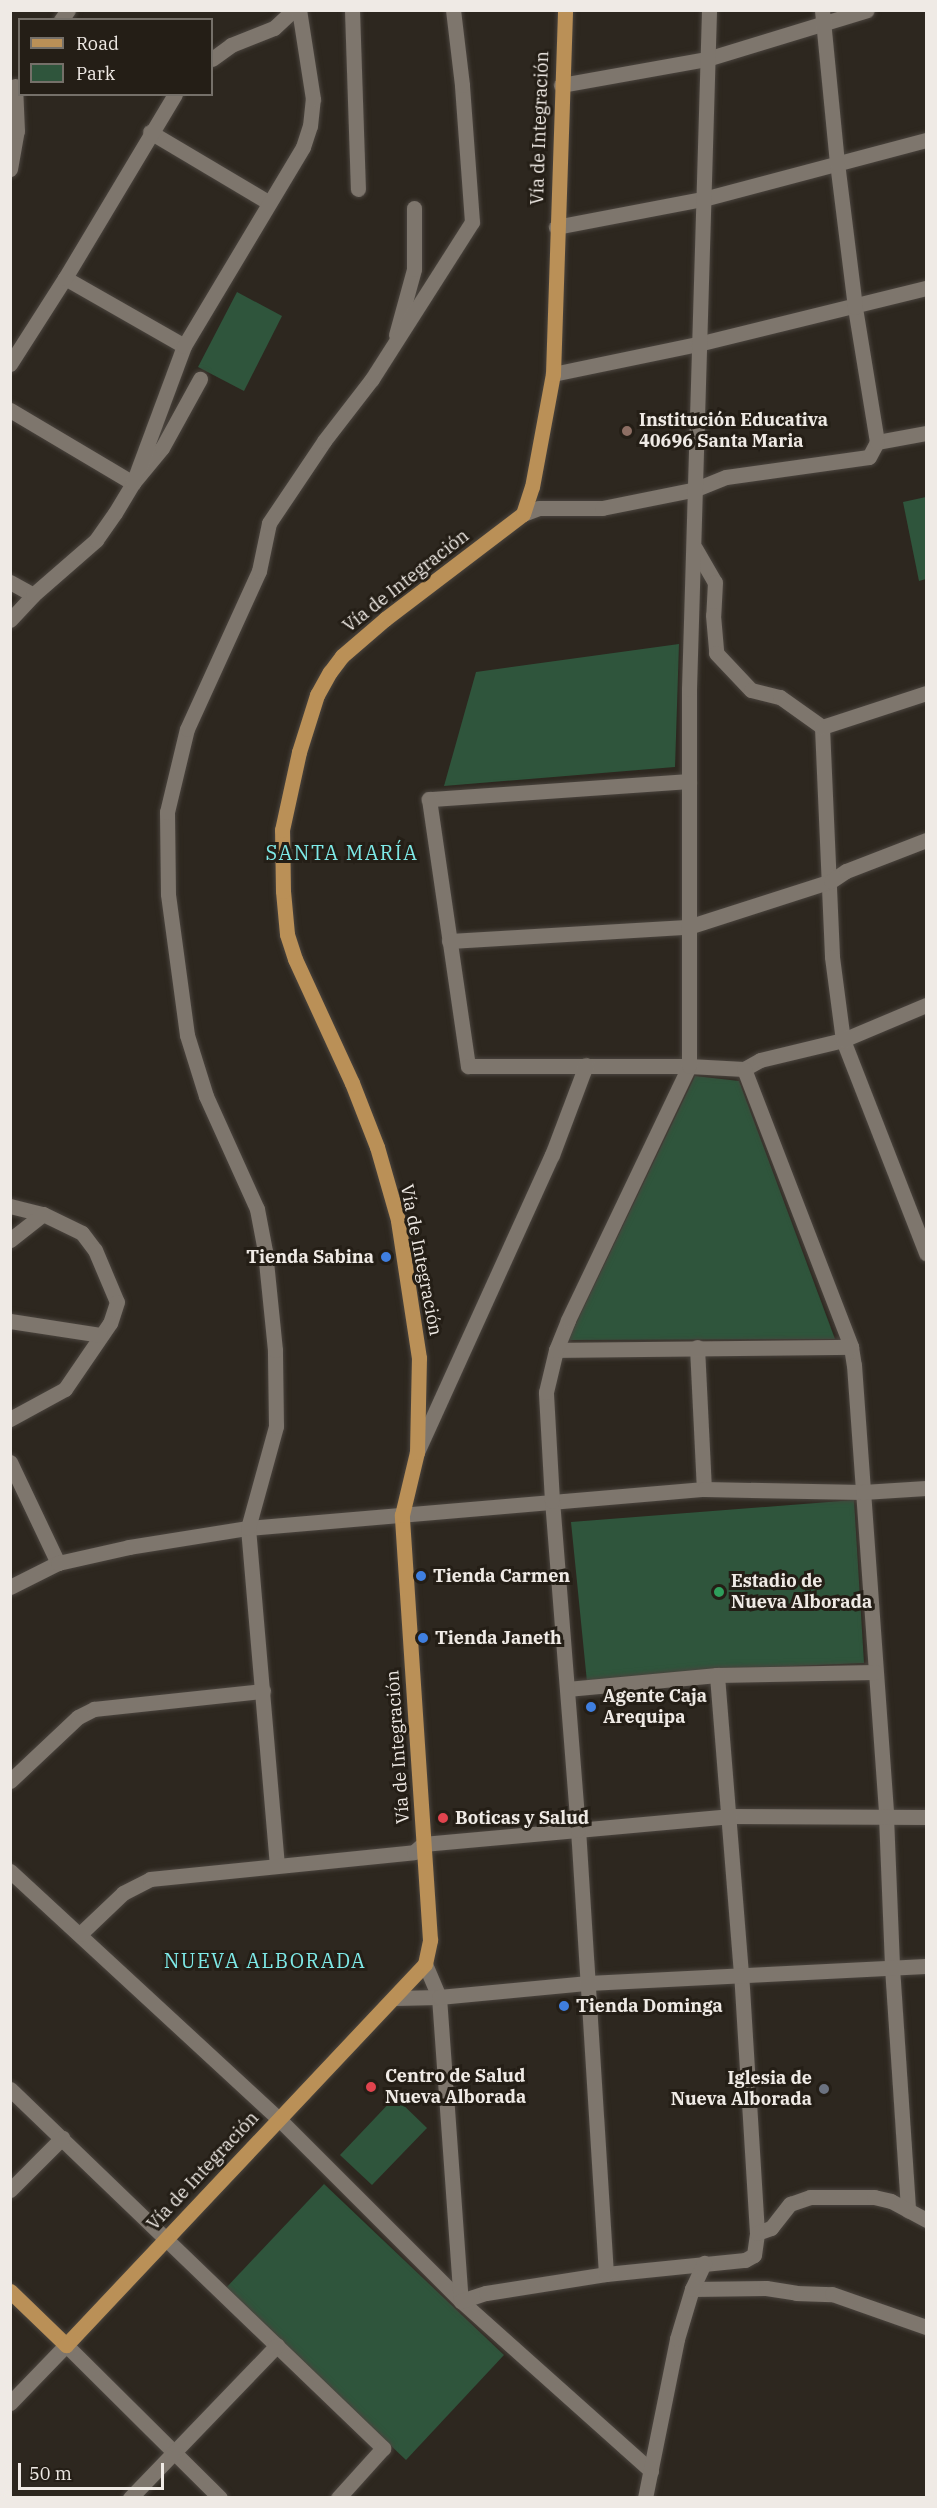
<!DOCTYPE html>
<meta charset="utf-8">
<style>
body{margin:0}
#map{position:relative;width:937px;height:2508px;overflow:hidden;background:#2d271f;font-family:"IBM Plex Serif",serif}
div>[style]{position:absolute}
.green>*{inset:0;background:#2f553c}
.roads{filter:drop-shadow(0 0 2px #4a443e) drop-shadow(0 0 2px #4a443e)}
.minor>*{height:15px;margin:-7.5px;padding:0 7.5px;transform-origin:7.5px;border-radius:7.5px;background:#7e766d}
.major>*{height:15px;margin:-7.5px;padding:0 7.5px;transform-origin:7.5px;border-radius:7.5px;background:#ba9057}
.dots>*{width:16px;height:16px;translate:-50% -50%;box-sizing:border-box;border:3px solid #241e16;border-radius:50%}
span{translate:-50% -50%;white-space:nowrap;text-align:center;line-height:1.15;-webkit-text-stroke:6px #241e16;paint-order:stroke}
.street-label{font-size:18px;color:#efeae5}
.poi-label{font-size:18px;color:#efeae5;font-weight:700}
.left{translate:0 -50%;text-align:left}
.right{translate:-100% -50%;text-align:right}
.neighbourhood-label{font-size:20px;color:#7eeae8;letter-spacing:1.5px}
.frame{position:absolute;inset:0;border:12px solid #efeae5;pointer-events:none}
.legend{position:absolute;left:18px;top:18px;width:195px;height:78px;box-sizing:border-box;background:#241e16;border:2px solid #757069;margin:0;padding:8px 10px;list-style:none;font-size:18px;color:#efeae5}
.legend li{display:flex;align-items:center;gap:12px;height:30px}
.legend b{width:30px;border:2px solid #757069}
.scale{position:absolute;left:18px;top:2463px;width:146px;height:27px;box-sizing:border-box;border:3px solid #efeae5;border-top:0;padding-left:8px;font-size:18px;line-height:21px;white-space:nowrap;color:#efeae5;-webkit-text-stroke:4px #241e16;paint-order:stroke}
</style>
<div id="map">
<div class="green">
<i style="clip-path:polygon(237px 292px,282px 316px,244px 391px,198px 367px)"></i>
<i style="clip-path:polygon(926px 497px,926px 579px,919px 581px,903px 502px)"></i>
<i style="clip-path:polygon(679px 644px,675px 767px,444px 786px,476px 672px)"></i>
<i style="clip-path:polygon(695px 1076px,739px 1081px,835px 1339px,568px 1340px)"></i>
<i style="clip-path:polygon(854px 1500px,864px 1663px,720px 1669px,587px 1682px,571px 1522px)"></i>
<i style="clip-path:polygon(395px 2097px,427px 2128px,372px 2185px,340px 2155px)"></i>
<i style="clip-path:polygon(324px 2184px,504px 2355px,406px 2460px,225px 2289px)"></i>
</div>
<div class="roads">
<div class="minor">
<i style="left:352px;top:10px;width:179px;rotate:88.1deg"></i>
<i style="left:61px;top:20px;width:12px;rotate:-55deg"></i>
<i style="left:212px;top:59px;width:24px;rotate:-36deg"></i>
<i style="left:231px;top:45px;width:46px;rotate:-21.6deg"></i>
<i style="left:274px;top:28px;width:26px;rotate:-43deg"></i>
<i style="left:561px;top:85px;width:148px;rotate:-10.1deg"></i>
<i style="left:707px;top:59px;width:167px;rotate:-17deg"></i>
<i style="left:150px;top:132px;width:137px;rotate:30.7deg"></i>
<i style="left:10px;top:169px;width:39px;rotate:-80deg"></i>
<i style="left:17px;top:131px;width:45px;rotate:-92.5deg"></i>
<i style="left:556px;top:227px;width:150px;rotate:-10.8deg"></i>
<i style="left:703px;top:199px;width:231px;rotate:-14.8deg"></i>
<i style="left:65px;top:278px;width:137px;rotate:29.7deg"></i>
<i style="left:396px;top:335px;width:68px;rotate:-74.7deg"></i>
<i style="left:414px;top:269px;width:61px;rotate:-90deg"></i>
<i style="left:10px;top:364px;width:102px;rotate:-57.4deg"></i>
<i style="left:65px;top:278px;width:214px;rotate:-59.1deg"></i>
<i style="left:553px;top:374px;width:148px;rotate:-11.7deg"></i>
<i style="left:698px;top:344px;width:235px;rotate:-13.8deg"></i>
<i style="left:10px;top:410px;width:143px;rotate:30.7deg"></i>
<i style="left:133px;top:483px;width:45px;rotate:-50.4deg"></i>
<i style="left:162px;top:448px;width:79px;rotate:-61.2deg"></i>
<i style="left:877px;top:442px;width:50px;rotate:-10.4deg"></i>
<i style="left:523px;top:514px;width:17px;rotate:-21deg"></i>
<i style="left:539px;top:508px;width:63px"></i>
<i style="left:602px;top:508px;width:96px;rotate:-11.4deg"></i>
<i style="left:696px;top:489px;width:32px;rotate:-22deg"></i>
<i style="left:726px;top:477px;width:144px;rotate:-8deg"></i>
<i style="left:869px;top:457px;width:17px;rotate:-62deg"></i>
<i style="left:877px;top:442px;width:137px;rotate:-99.3deg"></i>
<i style="left:855px;top:307px;width:145px;rotate:-97.1deg"></i>
<i style="left:837px;top:163px;width:154px;rotate:-95.6deg"></i>
<i style="left:695px;top:548px;width:39px;rotate:60deg"></i>
<i style="left:715px;top:582px;width:33px;rotate:93deg"></i>
<i style="left:713px;top:615px;width:38px;rotate:85deg"></i>
<i style="left:716px;top:653px;width:51px;rotate:46.6deg"></i>
<i style="left:751px;top:690px;width:30px;rotate:14deg"></i>
<i style="left:780px;top:697px;width:52px;rotate:35.5deg"></i>
<i style="left:10px;top:582px;width:26px;rotate:29deg"></i>
<i style="left:10px;top:620px;width:34px;rotate:-47deg"></i>
<i style="left:33px;top:595px;width:84px;rotate:-41.1deg"></i>
<i style="left:96px;top:540px;width:33px;rotate:-55deg"></i>
<i style="left:115px;top:513px;width:35px;rotate:-59deg"></i>
<i style="left:133px;top:483px;width:146px;rotate:-69.6deg"></i>
<i style="left:184px;top:346px;width:232px;rotate:-59.1deg"></i>
<i style="left:303px;top:147px;width:22px;rotate:-72deg"></i>
<i style="left:310px;top:126px;width:27px;rotate:-84deg"></i>
<i style="left:313px;top:99px;width:90px;rotate:-98.9deg"></i>
<i style="left:822px;top:727px;width:230px;rotate:87.5deg"></i>
<i style="left:832px;top:957px;width:84px;rotate:82.5deg"></i>
<i style="left:843px;top:1040px;width:229px;rotate:68.7deg"></i>
<i style="left:822px;top:727px;width:109px;rotate:-18.1deg"></i>
<i style="left:689px;top:781px;width:261px;rotate:176deg"></i>
<i style="left:429px;top:799px;width:270px;rotate:81.7deg"></i>
<i style="left:468px;top:1066px;width:221px"></i>
<i style="left:689px;top:1066px;width:55px;rotate:3.1deg"></i>
<i style="left:744px;top:1069px;width:18px;rotate:-29deg"></i>
<i style="left:760px;top:1060px;width:85px;rotate:-13.5deg"></i>
<i style="left:843px;top:1040px;width:90px;rotate:-22.9deg"></i>
<i style="left:449px;top:941px;width:239px;rotate:-3.4deg"></i>
<i style="left:688px;top:927px;width:150px;rotate:-17.8deg"></i>
<i style="left:831px;top:881px;width:18px;rotate:-34deg"></i>
<i style="left:846px;top:871px;width:86px;rotate:-21.2deg"></i>
<i style="left:744px;top:1069px;width:298px;rotate:68.9deg"></i>
<i style="left:851px;top:1347px;width:18px;rotate:81deg"></i>
<i style="left:854px;top:1365px;width:452px;rotate:85.9deg"></i>
<i style="left:886px;top:1816px;width:151px;rotate:87.7deg"></i>
<i style="left:892px;top:1967px;width:244px;rotate:86.2deg"></i>
<i style="left:10px;top:1206px;width:34px;rotate:14deg"></i>
<i style="left:43px;top:1214px;width:43px;rotate:26deg"></i>
<i style="left:82px;top:1233px;width:21px;rotate:53deg"></i>
<i style="left:95px;top:1250px;width:56px;rotate:67.1deg"></i>
<i style="left:117px;top:1302px;width:22px;rotate:108deg"></i>
<i style="left:110px;top:1323px;width:80px;rotate:124.3deg"></i>
<i style="left:65px;top:1389px;width:63px;rotate:151.4deg"></i>
<i style="left:10px;top:1240px;width:42px;rotate:-38.2deg"></i>
<i style="left:10px;top:1321px;width:91px;rotate:8.8deg"></i>
<i style="left:697px;top:1347px;width:142px;rotate:87.2deg"></i>
<i style="left:556px;top:1350px;width:295px;rotate:-0.6deg"></i>
<i style="left:417px;top:1452px;width:326px;rotate:-65.6deg"></i>
<i style="left:552px;top:1155px;width:96px;rotate:-69.3deg"></i>
<i style="left:10px;top:1462px;width:112px;rotate:64.6deg"></i>
<i style="left:10px;top:1587px;width:54px;rotate:-26.6deg"></i>
<i style="left:58px;top:1563px;width:73px;rotate:-12.7deg"></i>
<i style="left:129px;top:1547px;width:121px;rotate:-9.1deg"></i>
<i style="left:248px;top:1528px;width:458px;rotate:-4.9deg"></i>
<i style="left:704px;top:1489px;width:159px;rotate:1.1deg"></i>
<i style="left:863px;top:1492px;width:63px;rotate:-3.6deg"></i>
<i style="left:567px;top:1689px;width:151px;rotate:-5.3deg"></i>
<i style="left:717px;top:1675px;width:158px;rotate:-1.1deg"></i>
<i style="left:10px;top:1781px;width:93px;rotate:-43.3deg"></i>
<i style="left:78px;top:1717px;width:18px;rotate:-27deg"></i>
<i style="left:94px;top:1709px;width:170px;rotate:-6.1deg"></i>
<i style="left:277px;top:1866px;width:339px;rotate:-94.9deg"></i>
<i style="left:248px;top:1528px;width:106px;rotate:-74.6deg"></i>
<i style="left:276px;top:1426px;width:76px;rotate:-90.8deg"></i>
<i style="left:275px;top:1350px;width:100px;rotate:-95.8deg"></i>
<i style="left:265px;top:1251px;width:43px;rotate:-100.8deg"></i>
<i style="left:257px;top:1209px;width:124px;rotate:-114.3deg"></i>
<i style="left:206px;top:1096px;width:64px;rotate:-107.3deg"></i>
<i style="left:187px;top:1035px;width:142px;rotate:-97.7deg"></i>
<i style="left:168px;top:894px;width:82px;rotate:-90.7deg"></i>
<i style="left:167px;top:812px;width:85px;rotate:-76.5deg"></i>
<i style="left:187px;top:729px;width:174px;rotate:-65.5deg"></i>
<i style="left:259px;top:571px;width:49px;rotate:-78.2deg"></i>
<i style="left:269px;top:523px;width:99px;rotate:-56.1deg"></i>
<i style="left:324px;top:441px;width:78px;rotate:-52.3deg"></i>
<i style="left:372px;top:379px;width:186px;rotate:-57.5deg"></i>
<i style="left:472px;top:222px;width:137px;rotate:-94.2deg"></i>
<i style="left:462px;top:85px;width:76px;rotate:-96.8deg"></i>
<i style="left:10px;top:1871px;width:366px;rotate:42.7deg"></i>
<i style="left:279px;top:2119px;width:257px;rotate:45deg"></i>
<i style="left:461px;top:2301px;width:255px;rotate:41.8deg"></i>
<i style="left:80px;top:1934px;width:59px;rotate:-43.6deg"></i>
<i style="left:123px;top:1893px;width:30px;rotate:-27deg"></i>
<i style="left:150px;top:1879px;width:265px;rotate:-5.8deg"></i>
<i style="left:414px;top:1852px;width:12px;rotate:-42deg"></i>
<i style="left:423px;top:1844px;width:307px;rotate:-5.2deg"></i>
<i style="left:729px;top:1816px;width:197px;rotate:0.3deg"></i>
<i style="left:425px;top:1964px;width:36px;rotate:67deg"></i>
<i style="left:439px;top:1997px;width:305px;rotate:85.9deg"></i>
<i style="left:461px;top:2301px;width:26px;rotate:-18deg"></i>
<i style="left:486px;top:2293px;width:121px;rotate:-9deg"></i>
<i style="left:606px;top:2274px;width:140px;rotate:-5.8deg"></i>
<i style="left:745px;top:2260px;width:10px;rotate:-29deg"></i>
<i style="left:754px;top:2255px;width:22px;rotate:-82deg"></i>
<i style="left:757px;top:2233px;width:259px;rotate:-93.5deg"></i>
<i style="left:741px;top:1974px;width:300px;rotate:-94.6deg"></i>
<i style="left:395px;top:1998px;width:44px;rotate:-1.3deg"></i>
<i style="left:439px;top:1997px;width:150px;rotate:-5.4deg"></i>
<i style="left:588px;top:1983px;width:338px;rotate:-2.9deg"></i>
<i style="left:10px;top:2089px;width:518px;rotate:43.9deg"></i>
<i style="left:383px;top:2448px;width:67px;rotate:132deg"></i>
<i style="left:10px;top:2190px;width:74px;rotate:-45deg"></i>
<i style="left:757px;top:2233px;width:15px;rotate:-20deg"></i>
<i style="left:771px;top:2228px;width:31px;rotate:-52deg"></i>
<i style="left:790px;top:2204px;width:21px;rotate:-19deg"></i>
<i style="left:810px;top:2197px;width:64px"></i>
<i style="left:874px;top:2197px;width:17px;rotate:13deg"></i>
<i style="left:891px;top:2201px;width:40px;rotate:28deg"></i>
<i style="left:606px;top:2274px;width:445px;rotate:-93.6deg"></i>
<i style="left:578px;top:1830px;width:330px;rotate:-94.5deg"></i>
<i style="left:552px;top:1501px;width:109px;rotate:-93.2deg"></i>
<i style="left:546px;top:1392px;width:43px;rotate:-76.6deg"></i>
<i style="left:556px;top:1350px;width:32px;rotate:-68deg"></i>
<i style="left:568px;top:1320px;width:281px;rotate:-64.5deg"></i>
<i style="left:689px;top:1066px;width:377px;rotate:-90deg"></i>
<i style="left:689px;top:689px;width:679px;rotate:-88.31deg"></i>
<i style="left:692px;top:2289px;width:74px;rotate:-0.8deg"></i>
<i style="left:766px;top:2288px;width:30px;rotate:9deg"></i>
<i style="left:796px;top:2293px;width:36px;rotate:2deg"></i>
<i style="left:832px;top:2294px;width:100px;rotate:19.3deg"></i>
<i style="left:10px;top:2403px;width:81px;rotate:-46deg"></i>
<i style="left:66px;top:2345px;width:217px;rotate:44.8deg"></i>
<i style="left:130px;top:2498px;width:212px;rotate:-46.1deg"></i>
<i style="left:645px;top:2498px;width:162px;rotate:-78.6deg"></i>
<i style="left:677px;top:2339px;width:52px;rotate:-73.3deg"></i>
<i style="left:692px;top:2289px;width:29px;rotate:-65deg"></i>
</div>
<div class="major">
<i style="left:10px;top:2291px;width:78px;rotate:44deg"></i>
<i style="left:66px;top:2345px;width:523px;rotate:-46.7deg"></i>
<i style="left:425px;top:1964px;width:25px;rotate:-78deg"></i>
<i style="left:430px;top:1940px;width:426px;rotate:-93.8deg"></i>
<i style="left:402px;top:1515px;width:65px;rotate:-76.6deg"></i>
<i style="left:417px;top:1452px;width:94px;rotate:-88.8deg"></i>
<i style="left:419px;top:1358px;width:140px;rotate:-98.7deg"></i>
<i style="left:398px;top:1220px;width:76px;rotate:-106deg"></i>
<i style="left:377px;top:1147px;width:69px;rotate:-111.3deg"></i>
<i style="left:352px;top:1083px;width:136px;rotate:-114.7deg"></i>
<i style="left:295px;top:959px;width:26px;rotate:-108deg"></i>
<i style="left:287px;top:934px;width:43px;rotate:-95.3deg"></i>
<i style="left:283px;top:891px;width:61px;rotate:-90.9deg"></i>
<i style="left:282px;top:830px;width:80px;rotate:-77.7deg"></i>
<i style="left:299px;top:752px;width:60px;rotate:-72.5deg"></i>
<i style="left:317px;top:695px;width:26px;rotate:-61deg"></i>
<i style="left:330px;top:672px;width:20px;rotate:-53deg"></i>
<i style="left:342px;top:656px;width:57px;rotate:-40.7deg"></i>
<i style="left:385px;top:619px;width:173px;rotate:-37.3deg"></i>
<i style="left:523px;top:514px;width:28px;rotate:-72deg"></i>
<i style="left:532px;top:487px;width:115px;rotate:-79.5deg"></i>
<i style="left:553px;top:374px;width:364px;rotate:-88.1deg"></i>
</div>
</div>
<div class="dots">
<i style="left:627px;top:431px;background:#8d6e63"></i>
<i style="left:386px;top:1257px;background:#3f7fe0"></i>
<i style="left:421px;top:1576px;background:#3f7fe0"></i>
<i style="left:719px;top:1592px;background:#2e9e5b"></i>
<i style="left:423px;top:1638px;background:#3f7fe0"></i>
<i style="left:591px;top:1707px;background:#3f7fe0"></i>
<i style="left:443px;top:1818px;background:#e0444e"></i>
<i style="left:564px;top:2006px;background:#3f7fe0"></i>
<i style="left:371px;top:2087px;background:#e0444e"></i>
<i style="left:824px;top:2089px;background:#6b7280"></i>
</div>
<div class="street-label">
<span style="left:540px;top:128px;rotate:-88deg">Vía de Integración</span>
<span style="left:406px;top:581px;rotate:-38deg">Vía de Integración</span>
<span style="left:421px;top:1260px;rotate:79deg">Vía de Integración</span>
<span style="left:398px;top:1747px;rotate:-94deg">Vía de Integración</span>
<span style="left:203px;top:2171px;rotate:-47deg">Vía de Integración</span>
</div>
<div class="poi-label">
<span class="left" style="left:639px;top:431px">Institución Educativa<br>40696 Santa Maria</span>
<span class="right" style="left:374px;top:1257px">Tienda Sabina</span>
<span class="left" style="left:433px;top:1576px">Tienda Carmen</span>
<span class="left" style="left:731px;top:1592px">Estadio de<br>Nueva Alborada</span>
<span class="left" style="left:435px;top:1638px">Tienda Janeth</span>
<span class="left" style="left:603px;top:1707px">Agente Caja<br>Arequipa</span>
<span class="left" style="left:455px;top:1818px">Boticas y Salud</span>
<span class="left" style="left:576px;top:2006px">Tienda Dominga</span>
<span class="left" style="left:385px;top:2087px">Centro de Salud<br>Nueva Alborada</span>
<span class="right" style="left:812px;top:2089px">Iglesia de<br>Nueva Alborada</span>
</div>
<div class="neighbourhood-label">
<span style="left:342px;top:852px">SANTA MARÍA</span>
<span style="left:265px;top:1960px">NUEVA ALBORADA</span>
</div>
<div class="frame"></div>
<ul class="legend">
<li><b style="height:8px;background:#ba9057"></b>Road</li>
<li><b style="height:16px;background:#2f553c"></b>Park</li>
</ul>
<div class="scale">50 m</div>
</div>
